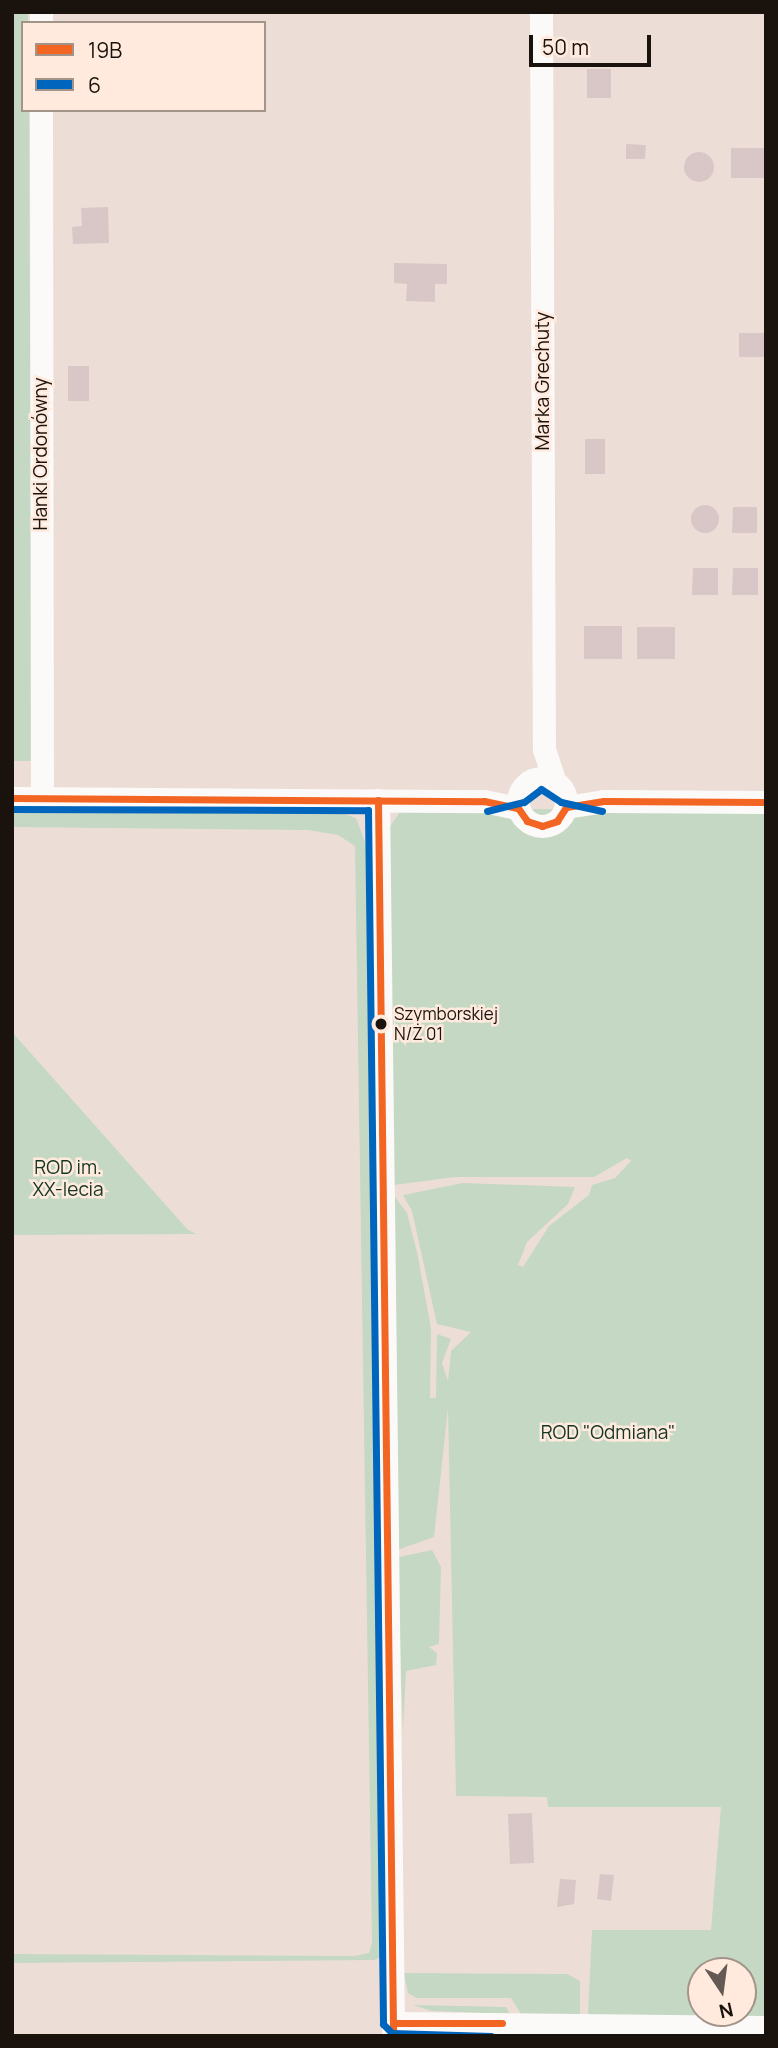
<!DOCTYPE html>
<meta charset="utf-8">
<style>
body{margin:0}
#map{position:relative;width:778px;height:2048px;overflow:hidden;background:#ecded6;font-family:Manrope,sans-serif}
div>[style]{position:absolute}
.green>*{inset:0;background:#c4d8c4}
.building>*{inset:0;background:#d9c7c7}
.round{border-radius:50%}
.minor>*{height:23px;margin:-11.5px;padding:0 11.5px;transform-origin:11.5px;border-radius:11.5px;background:#fcfaf9}
.minor>.ring{margin:-11.5px;padding:0;box-sizing:content-box;background:none;border:23px solid #fcfaf9;border-radius:50%}
.bus-1>*{height:7px;margin:-3.5px;padding:0 3.5px;transform-origin:3.5px;border-radius:3.5px;background:#f26522}
.bus-2>*{height:7px;margin:-3.5px;padding:0 3.5px;transform-origin:3.5px;border-radius:3.5px;background:#0065bd}
.dots>*{width:19px;height:19px;translate:-50% -50%;box-sizing:border-box;border:4px solid #ffeadd;border-radius:50%}
span{translate:-50% -50%;white-space:nowrap;text-align:center;line-height:1.15;-webkit-text-stroke:5px #ffeadd;paint-order:stroke}
.bus-label{font-size:17px;color:#1a120c}
.left{translate:0 -50%;text-align:left}
.street-label{font-size:19px;color:#1a120c}
.park-label{font-size:19px;color:#133523}
.frame{position:absolute;inset:0;border:14px solid #1a120c;pointer-events:none}
.legend{position:absolute;left:21px;top:21px;width:245px;height:91px;box-sizing:border-box;background:#ffeadd;border:2px solid #a39489;margin:0;padding:9px 12px;list-style:none;font-size:21px;color:#1a120c}
.legend li{display:flex;align-items:center;gap:14px;height:35px}
.legend b{width:35px;border:2px solid #a39489}
.north{position:absolute;left:687px;top:1957px;width:70px;height:70px;box-sizing:border-box;background:#ffeadd;border:2px solid #a39489;border-radius:50%;rotate:167deg;font-size:19px;font-weight:700;line-height:28px;text-align:center;color:#1a120c}
.north::after{content:'';display:block;margin:auto;width:24px;height:32px;background:#645953;clip-path:polygon(50% 0,100% 100%,50% 72%,0 100%)}
.scale{position:absolute;left:529px;top:35px;width:122px;height:32px;box-sizing:border-box;border:4px solid #1a120c;border-top:0;padding-left:9px;font-size:21px;line-height:24px;white-space:nowrap;color:#1a120c;-webkit-text-stroke:5px #ffeadd;paint-order:stroke}
</style>
<div id="map">
<div class="green">
<i style="clip-path:polygon(12px 12px,28px 12px,28px 23px,23px 23px,23px 110px,29px 110px,32px 761px,12px 761px)"></i>
<i style="clip-path:polygon(12px 806px,326px 808px,356px 818px,366px 845px,372px 845px,382px 1956px,375px 1960px,12px 1963px,12px 1954px,354px 1956px,369px 1953px,372px 1943px,355px 846px,338px 835px,308px 830px,12px 827px)"></i>
<i style="clip-path:polygon(evenodd,504px 809px,766px 810px,766px 2019px,588px 2015px,592px 1930px,711px 1930px,721px 1807px,548px 1807px,547px 1797px,456px 1796px,448px 1408px,434px 1537px,397px 1550px,395px 1197px,407px 1213px,417px 1252px,431px 1328px,430px 1398px,436px 1398px,437px 1334px,451px 1339px,442px 1363px,448px 1381px,451px 1351px,471px 1332px,437px 1324px,412px 1211px,403px 1195px,463px 1183px,575px 1187px,568px 1204px,527px 1242px,518px 1265px,523px 1267px,549px 1226px,589px 1195px,592px 1185px,615px 1178px,631px 1161px,627px 1158px,594px 1177px,455px 1177px,394px 1185px,387px 831px,400px 812px,504px 809px,701px 1971px,743px 1971px,743px 2013px,701px 2013px,701px 1971px)"></i>
<i style="clip-path:polygon(12px 1032px,188px 1230px,197px 1234px,12px 1235px)"></i>
<i style="clip-path:polygon(432px 1550px,441px 1567px,439px 1644px,429px 1647px,437px 1653px,436px 1665px,406px 1671px,403px 1730px,397px 1563px,399px 1557px)"></i>
<i style="clip-path:polygon(404px 1973px,567px 1974px,580px 1981px,580px 2015px,521px 2014px,511px 1998px,417px 1998px,408px 1993px)"></i>
<i style="clip-path:polygon(413px 2005px,506px 2007px,510px 2014px,432px 2011px)"></i>
</div>
<div class="building">
<i style="clip-path:polygon(587px 69px,611px 69px,611px 98px,587px 98px)"></i>
<i style="clip-path:polygon(626px 144px,646px 145px,645px 159px,626px 159px)"></i>
<i style="clip-path:polygon(731px 148px,766px 148px,766px 178px,731px 178px)"></i>
<i class="round" style="left:684px;top:152px;width:30px;height:30px"></i>
<i style="clip-path:polygon(108px 207px,109px 243px,73px 244px,72px 227px,82px 226px,81px 208px)"></i>
<i style="clip-path:polygon(394px 263px,447px 264px,447px 284px,435px 284px,435px 302px,406px 301px,407px 284px,394px 283px)"></i>
<i style="clip-path:polygon(739px 333px,766px 333px,766px 357px,739px 357px)"></i>
<i style="clip-path:polygon(68px 366px,89px 366px,89px 401px,68px 401px)"></i>
<i style="clip-path:polygon(585px 439px,605px 439px,605px 474px,585px 474px)"></i>
<i class="round" style="left:691px;top:505px;width:28px;height:28px"></i>
<i style="clip-path:polygon(733px 507px,757px 507px,757px 533px,732px 533px)"></i>
<i style="clip-path:polygon(693px 568px,718px 568px,718px 595px,692px 595px)"></i>
<i style="clip-path:polygon(733px 568px,758px 568px,758px 595px,732px 595px)"></i>
<i style="clip-path:polygon(584px 626px,622px 626px,622px 659px,584px 659px)"></i>
<i style="clip-path:polygon(637px 627px,675px 627px,675px 659px,637px 659px)"></i>
<i style="clip-path:polygon(532px 1813px,534px 1863px,510px 1864px,508px 1814px)"></i>
<i style="clip-path:polygon(600px 1874px,614px 1875px,611px 1901px,597px 1899px)"></i>
<i style="clip-path:polygon(560px 1879px,576px 1880px,574px 1904px,557px 1907px)"></i>
</div>
<div class="minor">
<i style="left:41px;top:12px;width:11px;rotate:90deg"></i>
<i style="left:541px;top:12px;width:737px;rotate:89.77deg"></i>
<i style="left:544px;top:749px;width:33px;rotate:72deg"></i>
<i style="left:41px;top:110px;width:688px;rotate:89.92deg"></i>
<i class="ring" style="left:518px;top:778px;width:25px;height:25px"></i>
<i style="left:12px;top:798px;width:472px;rotate:0.4deg"></i>
<i style="left:484px;top:801px;width:35px;rotate:12deg"></i>
<i style="left:378px;top:800px;width:1236px;rotate:89.3deg"></i>
<i style="left:566px;top:807px;width:38px;rotate:-9deg"></i>
<i style="left:604px;top:801px;width:162px;rotate:0.4deg"></i>
<i style="left:393px;top:2023px;width:373px;rotate:0.6deg"></i>
</div>
<div class="bus-1">
<i style="left:12px;top:798px;width:472px;rotate:0.4deg"></i>
<i style="left:484px;top:801px;width:35px;rotate:12deg"></i>
<i style="left:518px;top:808px;width:16px;rotate:55deg"></i>
<i style="left:527px;top:821px;width:16px;rotate:18deg"></i>
<i style="left:542px;top:826px;width:16px;rotate:-18deg"></i>
<i style="left:557px;top:821px;width:17px;rotate:-57deg"></i>
<i style="left:566px;top:807px;width:38px;rotate:-9deg"></i>
<i style="left:604px;top:801px;width:162px;rotate:0.4deg"></i>
<i style="left:378px;top:800px;width:1236px;rotate:89.3deg"></i>
<i style="left:393px;top:2023px;width:109px"></i>
</div>
<div class="bus-2">
<i style="left:12px;top:809px;width:356px;rotate:0.2deg"></i>
<i style="left:368px;top:810px;width:1214px;rotate:89.29deg"></i>
<i style="left:383px;top:2024px;width:13px;rotate:45deg"></i>
<i style="left:392px;top:2033px;width:99px;rotate:1.7deg"></i>
<i style="left:487px;top:811px;width:38px;rotate:-14deg"></i>
<i style="left:524px;top:802px;width:21px;rotate:-37deg"></i>
<i style="left:541px;top:789px;width:24px;rotate:33deg"></i>
<i style="left:561px;top:802px;width:42px;rotate:12.4deg"></i>
</div>
<div class="dots">
<i style="left:381px;top:1024px;background:#1a120c"></i>
</div>
<div class="bus-label">
<span class="left" style="left:394px;top:1024px">Szymborskiej<br>N/Ż 01</span>
</div>
<div class="street-label">
<span style="left:543px;top:381px;rotate:-90deg">Marka Grechuty</span>
<span style="left:41px;top:454px;rotate:-90deg">Hanki Ordonówny</span>
</div>
<div class="park-label">
<span style="left:68px;top:1179px">ROD im.<br>XX-lecia</span>
<span style="left:608px;top:1433px">ROD "Odmiana"</span>
</div>
<div class="frame"></div>
<ul class="legend">
<li><b style="height:9px;background:#f26522"></b>19B</li>
<li><b style="height:9px;background:#0065bd"></b>6</li>
</ul>
<div class="north">N</div>
<div class="scale">50 m</div>
</div>
